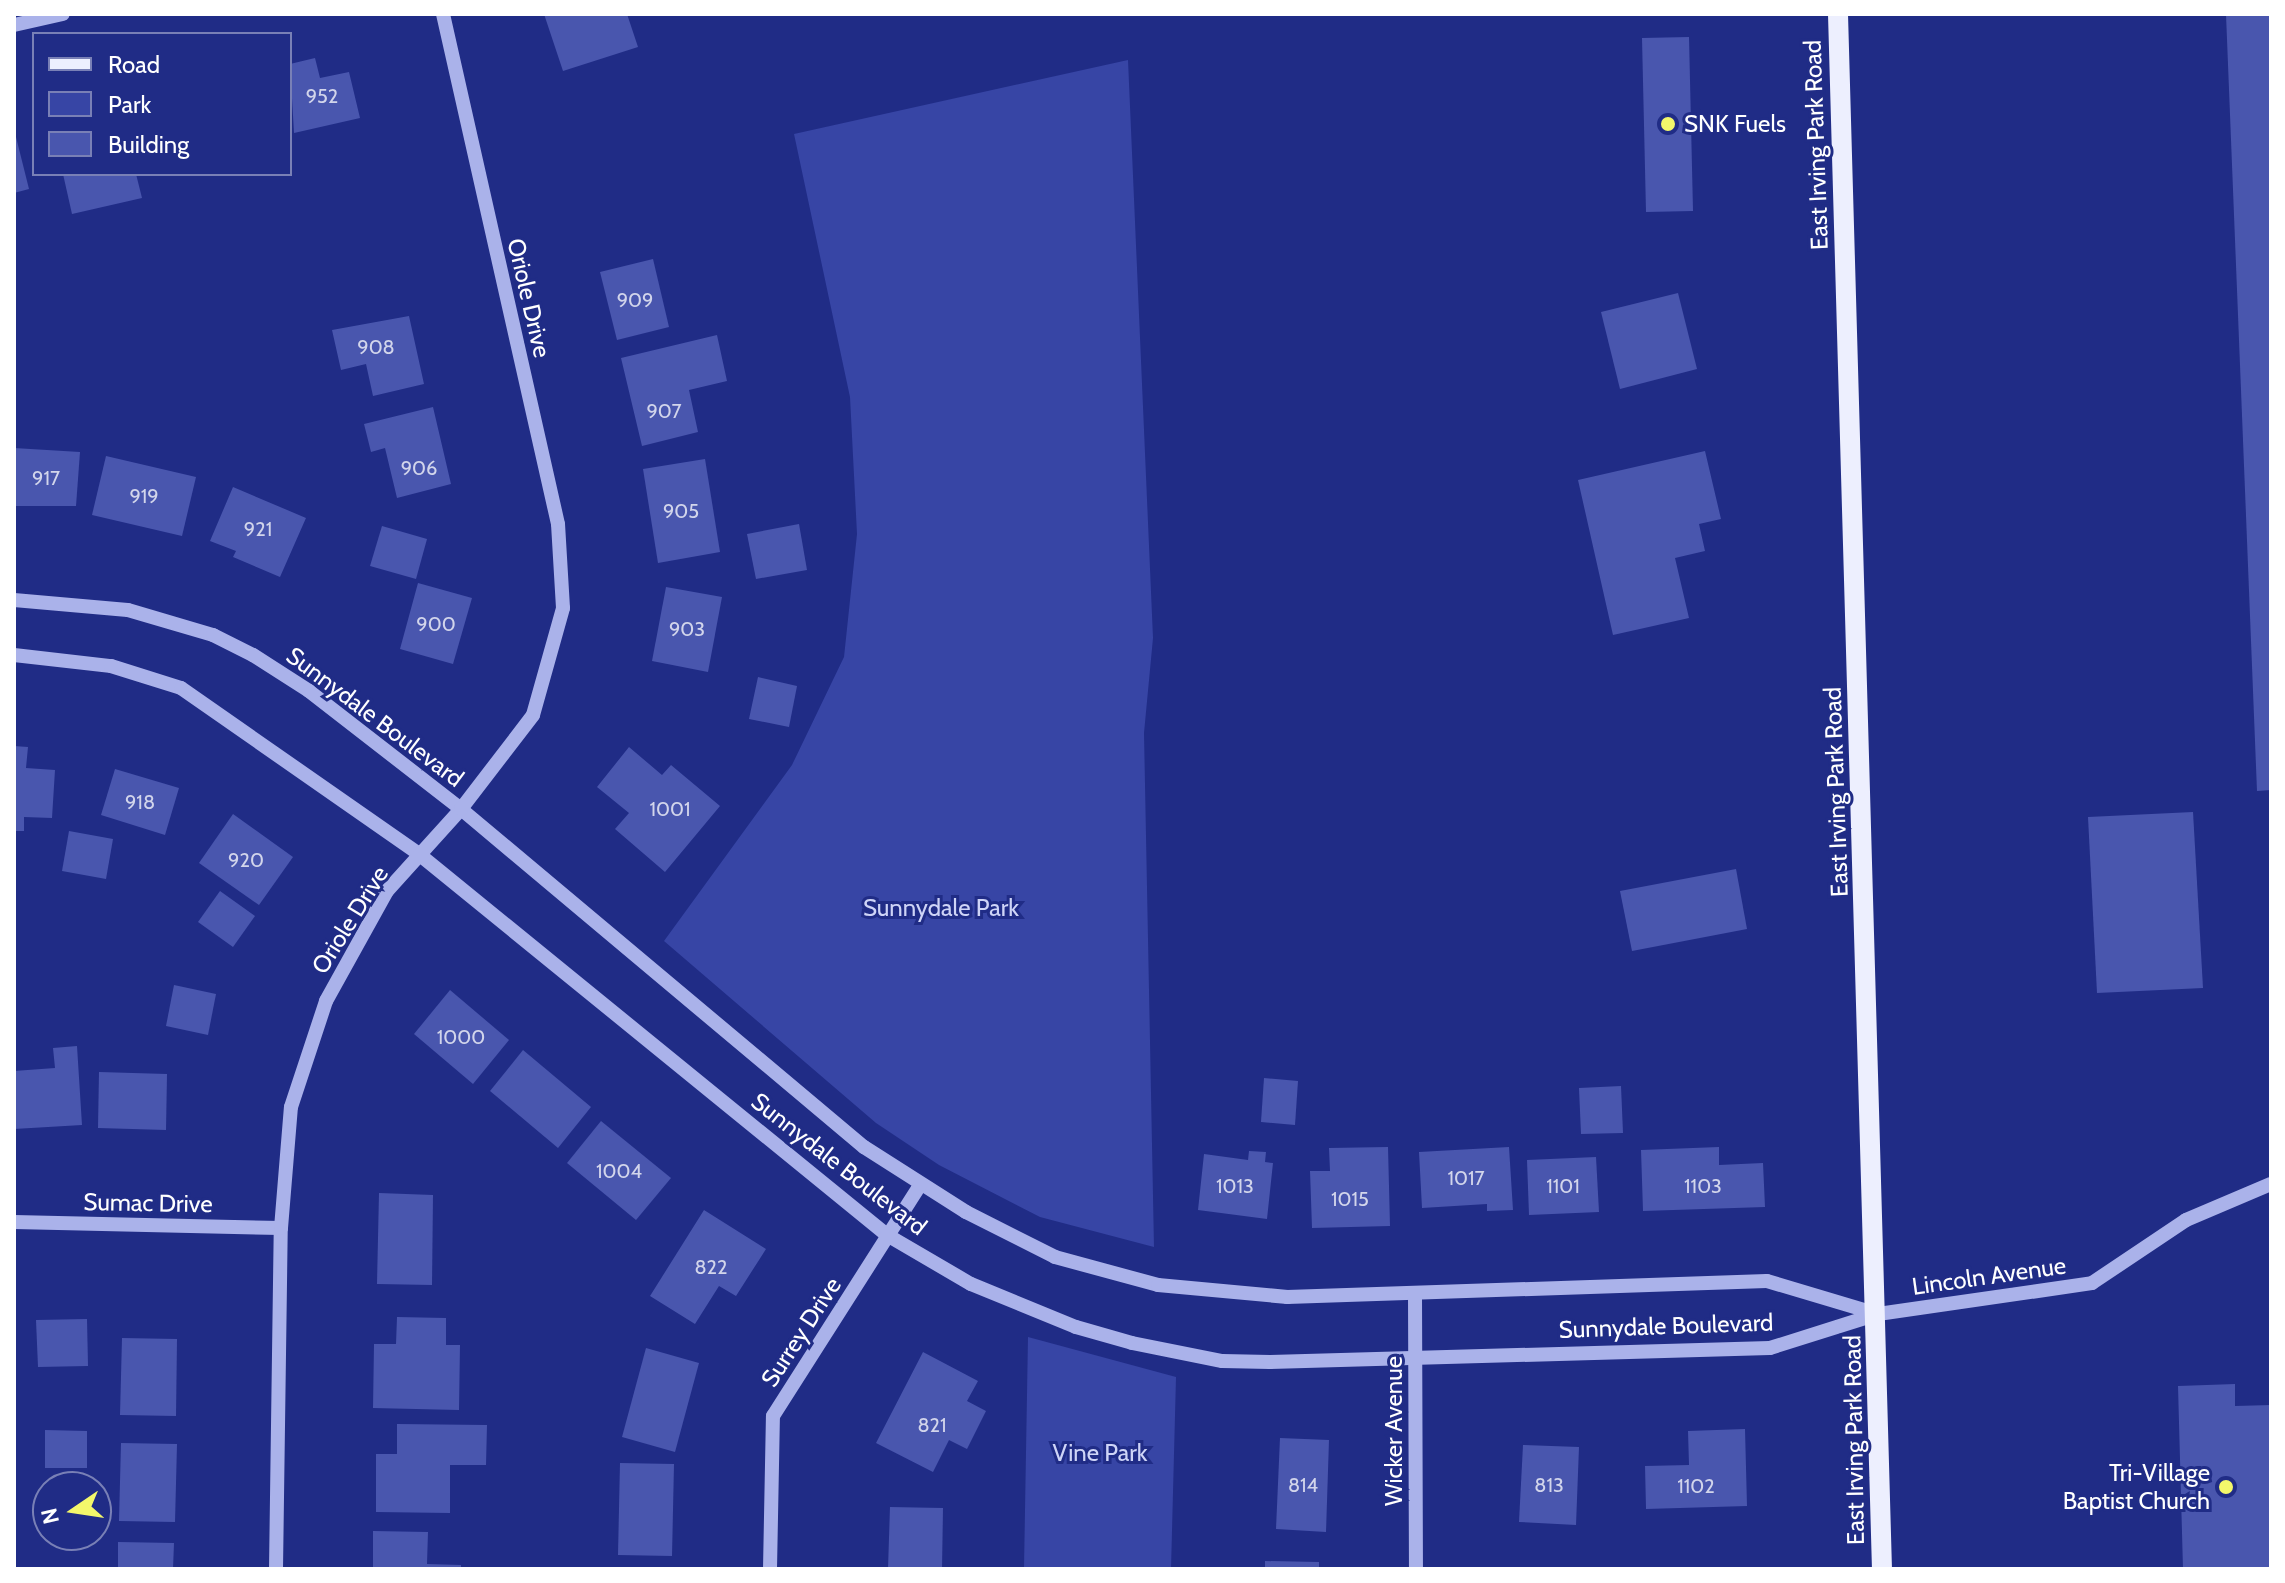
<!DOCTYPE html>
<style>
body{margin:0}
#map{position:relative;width:2285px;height:1583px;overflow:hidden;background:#202c86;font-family:Cabin,sans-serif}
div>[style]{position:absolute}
.green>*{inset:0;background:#3745a5}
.building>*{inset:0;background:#4956ae}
.minor>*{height:14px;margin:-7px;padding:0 7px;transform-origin:7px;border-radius:7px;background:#aab2ea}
.major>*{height:20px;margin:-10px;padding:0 10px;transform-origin:10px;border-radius:10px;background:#edeffe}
.dots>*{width:22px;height:22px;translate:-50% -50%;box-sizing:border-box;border:4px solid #202c86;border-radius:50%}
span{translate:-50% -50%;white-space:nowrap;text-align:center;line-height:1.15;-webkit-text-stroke:6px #202c86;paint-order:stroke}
.number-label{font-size:20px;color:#d2d5eb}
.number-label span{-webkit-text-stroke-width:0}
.poi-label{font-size:24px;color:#fff}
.left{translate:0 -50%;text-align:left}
.right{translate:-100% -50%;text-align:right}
.street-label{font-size:24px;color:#fff}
.park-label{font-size:24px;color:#ced4f7}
.frame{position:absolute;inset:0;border:16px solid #fff;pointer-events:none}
.legend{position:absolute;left:32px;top:32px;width:260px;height:144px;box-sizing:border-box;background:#202c86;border:2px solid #7980b6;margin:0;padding:10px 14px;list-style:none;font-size:24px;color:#fff}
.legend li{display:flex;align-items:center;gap:16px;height:40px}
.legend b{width:40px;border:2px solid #7980b6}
.north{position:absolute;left:32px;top:1471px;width:80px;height:80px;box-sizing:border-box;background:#202c86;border:2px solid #7980b6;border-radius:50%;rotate:257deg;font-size:22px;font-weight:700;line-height:32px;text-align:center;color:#fff}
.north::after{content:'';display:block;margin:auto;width:28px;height:36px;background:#f3f76b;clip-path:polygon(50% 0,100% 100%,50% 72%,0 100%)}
</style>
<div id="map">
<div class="green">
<i style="clip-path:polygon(1128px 60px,1153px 638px,1144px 733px,1154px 1247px,1040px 1217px,939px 1165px,876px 1123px,664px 941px,792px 765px,844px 657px,857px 534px,850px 397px,794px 134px)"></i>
<i style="clip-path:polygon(1028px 1337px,1176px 1377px,1171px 1569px,1024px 1569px)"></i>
</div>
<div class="building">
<i style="clip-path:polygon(544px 14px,627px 14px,638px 47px,563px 71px)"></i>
<i style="clip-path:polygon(2226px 14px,2271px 14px,2271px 790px,2257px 791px)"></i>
<i style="clip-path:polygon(1689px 37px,1693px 211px,1646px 212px,1642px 38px)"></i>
<i style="clip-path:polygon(315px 58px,320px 78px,349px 72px,360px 118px,294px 133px,290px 64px)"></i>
<i style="clip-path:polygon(14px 129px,29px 189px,14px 193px)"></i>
<i style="clip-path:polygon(63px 174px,136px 174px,142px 198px,72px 214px)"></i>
<i style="clip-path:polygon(653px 259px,669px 327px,617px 340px,600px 272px)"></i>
<i style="clip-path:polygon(1678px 293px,1697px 369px,1620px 389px,1601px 312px)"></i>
<i style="clip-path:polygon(409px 316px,424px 384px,373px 396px,366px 364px,341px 370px,332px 330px)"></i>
<i style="clip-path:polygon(717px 335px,727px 381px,689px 390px,698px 432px,642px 446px,621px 358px)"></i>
<i style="clip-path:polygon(433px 407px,451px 484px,397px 498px,385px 448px,371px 452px,364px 424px)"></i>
<i style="clip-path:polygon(14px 448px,80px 452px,76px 506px,14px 506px)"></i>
<i style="clip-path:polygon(1705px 451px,1721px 519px,1699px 524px,1705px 551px,1675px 558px,1689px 618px,1613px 635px,1578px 480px)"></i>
<i style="clip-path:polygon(106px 456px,196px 477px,182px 536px,92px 515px)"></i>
<i style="clip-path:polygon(705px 459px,720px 552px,658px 563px,643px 469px)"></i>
<i style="clip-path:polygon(233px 487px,306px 518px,280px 577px,233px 557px,236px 551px,210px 541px)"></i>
<i style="clip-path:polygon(799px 524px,807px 570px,756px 579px,747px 534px)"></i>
<i style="clip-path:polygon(382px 526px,427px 539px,416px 579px,370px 566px)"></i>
<i style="clip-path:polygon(418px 583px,472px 598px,453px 664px,400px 649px)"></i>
<i style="clip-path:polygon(666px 587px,722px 597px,708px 672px,652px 661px)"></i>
<i style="clip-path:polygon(758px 677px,797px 686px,789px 727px,749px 719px)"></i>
<i style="clip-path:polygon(14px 746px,28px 747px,26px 768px,55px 770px,52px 818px,24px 817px,24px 831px,14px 831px)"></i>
<i style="clip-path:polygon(629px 747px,662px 775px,671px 765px,720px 806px,665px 872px,615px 829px,629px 813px,597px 787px)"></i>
<i style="clip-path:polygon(115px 769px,179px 788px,165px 835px,101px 815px)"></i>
<i style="clip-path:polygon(2193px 812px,2203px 988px,2097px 993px,2088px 817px)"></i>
<i style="clip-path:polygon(233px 814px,293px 857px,259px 905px,199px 863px)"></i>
<i style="clip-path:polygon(69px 831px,113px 839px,106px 879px,62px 871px)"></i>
<i style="clip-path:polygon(1736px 869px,1747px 929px,1632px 951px,1620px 891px)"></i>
<i style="clip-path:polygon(220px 891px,255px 916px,233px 947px,198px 922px)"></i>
<i style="clip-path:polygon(174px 985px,216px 994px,208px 1035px,166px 1026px)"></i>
<i style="clip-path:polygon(450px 990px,509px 1040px,473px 1084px,414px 1034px)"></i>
<i style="clip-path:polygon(77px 1046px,82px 1125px,14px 1129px,14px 1071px,55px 1068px,53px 1048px)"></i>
<i style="clip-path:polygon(523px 1050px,591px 1107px,558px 1148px,490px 1091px)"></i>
<i style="clip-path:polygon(99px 1072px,167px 1074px,166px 1130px,98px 1128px)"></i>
<i style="clip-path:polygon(1264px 1078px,1298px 1081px,1295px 1125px,1261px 1122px)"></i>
<i style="clip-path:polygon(1621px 1086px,1623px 1133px,1581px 1134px,1579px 1088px)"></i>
<i style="clip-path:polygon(601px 1121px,671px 1178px,636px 1220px,567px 1163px)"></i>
<i style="clip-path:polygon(1388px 1147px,1390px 1226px,1312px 1228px,1310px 1171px,1330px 1171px,1329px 1148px)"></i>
<i style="clip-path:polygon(1509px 1147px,1513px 1210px,1487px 1211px,1487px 1204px,1422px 1208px,1419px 1152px)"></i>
<i style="clip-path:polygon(1719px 1147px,1719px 1165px,1763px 1163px,1765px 1207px,1643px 1211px,1641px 1150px)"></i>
<i style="clip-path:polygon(1249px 1151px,1266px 1152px,1265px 1162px,1273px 1163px,1267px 1219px,1198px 1210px,1204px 1154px,1248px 1160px)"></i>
<i style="clip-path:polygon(1596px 1157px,1599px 1212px,1529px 1215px,1527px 1160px)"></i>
<i style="clip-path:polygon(379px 1193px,433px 1195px,432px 1285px,377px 1284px)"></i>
<i style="clip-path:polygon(704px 1210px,766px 1249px,736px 1296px,719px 1286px,695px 1324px,650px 1296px)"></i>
<i style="clip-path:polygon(397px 1317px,446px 1318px,446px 1345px,460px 1345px,459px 1410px,373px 1408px,374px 1344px,396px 1344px)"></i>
<i style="clip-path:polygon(87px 1319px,88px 1366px,38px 1367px,36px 1320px)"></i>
<i style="clip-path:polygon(122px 1338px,177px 1339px,176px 1416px,120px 1415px)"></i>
<i style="clip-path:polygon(646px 1348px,699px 1363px,675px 1452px,622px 1437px)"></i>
<i style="clip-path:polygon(923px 1352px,978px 1381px,967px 1401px,986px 1411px,967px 1449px,949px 1440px,933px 1472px,876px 1443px)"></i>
<i style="clip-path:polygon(2235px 1384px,2235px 1406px,2271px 1405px,2271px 1569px,2183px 1569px,2178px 1386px)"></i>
<i style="clip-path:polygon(397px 1424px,487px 1425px,486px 1465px,450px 1465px,450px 1513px,376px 1512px,376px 1454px,397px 1454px)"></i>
<i style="clip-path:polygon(1745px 1429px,1747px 1506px,1646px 1509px,1645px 1466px,1689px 1465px,1688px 1431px)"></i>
<i style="clip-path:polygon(45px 1430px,87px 1431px,87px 1468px,45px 1468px)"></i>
<i style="clip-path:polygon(1280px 1438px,1329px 1440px,1326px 1532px,1276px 1529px)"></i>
<i style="clip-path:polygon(121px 1443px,177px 1444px,175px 1522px,119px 1521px)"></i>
<i style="clip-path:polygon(1523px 1445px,1579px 1447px,1576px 1525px,1519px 1522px)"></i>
<i style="clip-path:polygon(620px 1463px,674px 1464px,672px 1556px,618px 1555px)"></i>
<i style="clip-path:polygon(890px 1507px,943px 1508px,942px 1569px,888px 1569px)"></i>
<i style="clip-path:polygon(373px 1531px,428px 1532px,427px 1564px,461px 1565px,461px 1569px,373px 1569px)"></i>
<i style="clip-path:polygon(118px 1542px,174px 1543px,173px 1569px,118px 1569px)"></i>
<i style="clip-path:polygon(1265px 1561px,1319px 1562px,1319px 1569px,1265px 1569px)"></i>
</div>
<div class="minor">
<i style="left:14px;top:25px;width:50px;rotate:-12.7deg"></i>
<i style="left:14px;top:600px;width:114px;rotate:5deg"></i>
<i style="left:128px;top:610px;width:89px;rotate:16.4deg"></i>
<i style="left:213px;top:635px;width:45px;rotate:26.6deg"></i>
<i style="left:253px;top:655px;width:67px;rotate:32.7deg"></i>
<i style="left:309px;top:691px;width:192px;rotate:37.8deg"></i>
<i style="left:461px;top:809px;width:526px;rotate:39.99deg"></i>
<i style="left:864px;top:1147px;width:121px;rotate:32.5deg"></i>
<i style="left:966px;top:1212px;width:100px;rotate:26.8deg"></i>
<i style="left:1055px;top:1257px;width:107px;rotate:15.2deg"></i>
<i style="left:1158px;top:1285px;width:130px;rotate:5.3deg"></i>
<i style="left:1287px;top:1297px;width:480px;rotate:-1.9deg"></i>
<i style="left:1767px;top:1281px;width:116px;rotate:16.6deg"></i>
<i style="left:14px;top:655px;width:98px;rotate:6.5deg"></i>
<i style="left:111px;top:666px;width:73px;rotate:17.4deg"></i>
<i style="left:181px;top:688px;width:292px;rotate:34.9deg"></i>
<i style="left:420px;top:855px;width:602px;rotate:39.14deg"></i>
<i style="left:887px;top:1235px;width:97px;rotate:30.3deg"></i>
<i style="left:971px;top:1284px;width:113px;rotate:22.3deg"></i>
<i style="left:1076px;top:1327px;width:58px;rotate:15.9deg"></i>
<i style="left:1132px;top:1343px;width:92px;rotate:11.3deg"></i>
<i style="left:1222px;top:1361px;width:48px;rotate:1.2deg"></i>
<i style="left:1270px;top:1362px;width:500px;rotate:-1.6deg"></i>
<i style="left:1770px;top:1348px;width:113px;rotate:-17.5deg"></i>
<i style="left:1878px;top:1314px;width:216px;rotate:-8.2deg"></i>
<i style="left:2092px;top:1283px;width:113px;rotate:-33.8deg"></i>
<i style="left:2186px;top:1220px;width:92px;rotate:-23deg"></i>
<i style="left:14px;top:1222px;width:267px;rotate:1.3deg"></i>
<i style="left:1415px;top:1294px;width:275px;rotate:89.8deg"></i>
<i style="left:276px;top:1569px;width:341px;rotate:-89.2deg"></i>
<i style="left:281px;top:1228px;width:121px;rotate:-85.3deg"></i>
<i style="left:291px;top:1107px;width:112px;rotate:-71.7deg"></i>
<i style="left:326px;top:1001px;width:126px;rotate:-61deg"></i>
<i style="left:387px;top:891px;width:110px;rotate:-47.9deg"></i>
<i style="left:461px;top:809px;width:118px;rotate:-52.5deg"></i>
<i style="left:533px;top:715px;width:111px;rotate:-74.3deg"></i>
<i style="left:563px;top:608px;width:84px;rotate:-93.4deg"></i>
<i style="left:558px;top:524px;width:523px;rotate:-102.71deg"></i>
<i style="left:770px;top:1569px;width:153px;rotate:-88.9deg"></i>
<i style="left:773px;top:1416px;width:275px;rotate:-57.5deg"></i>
</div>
<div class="major">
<i style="left:1838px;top:14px;width:1556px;rotate:88.38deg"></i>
</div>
<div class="dots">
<i style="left:1668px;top:124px;background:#f3f76b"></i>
<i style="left:2226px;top:1487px;background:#f3f76b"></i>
</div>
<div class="number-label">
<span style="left:322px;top:96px">952</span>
<span style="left:635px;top:300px">909</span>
<span style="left:376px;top:347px">908</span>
<span style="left:664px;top:411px">907</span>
<span style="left:419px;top:468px">906</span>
<span style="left:46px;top:478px">917</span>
<span style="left:144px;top:496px">919</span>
<span style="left:681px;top:511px">905</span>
<span style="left:258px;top:529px">921</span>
<span style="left:436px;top:624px">900</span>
<span style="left:687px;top:629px">903</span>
<span style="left:140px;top:802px">918</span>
<span style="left:670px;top:809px">1001</span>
<span style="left:246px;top:860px">920</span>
<span style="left:461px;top:1037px">1000</span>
<span style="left:619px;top:1171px">1004</span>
<span style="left:1466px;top:1178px">1017</span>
<span style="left:1235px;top:1186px">1013</span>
<span style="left:1563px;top:1186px">1101</span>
<span style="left:1703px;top:1186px">1103</span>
<span style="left:1350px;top:1199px">1015</span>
<span style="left:711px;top:1267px">822</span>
<span style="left:932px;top:1425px">821</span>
<span style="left:1303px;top:1485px">814</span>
<span style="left:1549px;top:1485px">813</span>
<span style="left:1696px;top:1486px">1102</span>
</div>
<div class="poi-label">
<span class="left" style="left:1684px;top:124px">SNK Fuels</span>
<span class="right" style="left:2210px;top:1487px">Tri-Village<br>Baptist Church</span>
</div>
<div class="street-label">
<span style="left:1816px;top:145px;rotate:-92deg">East Irving Park Road</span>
<span style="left:529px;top:298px;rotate:77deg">Oriole Drive</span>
<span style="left:375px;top:717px;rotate:37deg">Sunnydale Boulevard</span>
<span style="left:1836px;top:792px;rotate:-92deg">East Irving Park Road</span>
<span style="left:350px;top:920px;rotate:-58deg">Oriole Drive</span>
<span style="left:839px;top:1164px;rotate:38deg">Sunnydale Boulevard</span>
<span style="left:148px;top:1203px;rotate:1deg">Sumac Drive</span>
<span style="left:1989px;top:1276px;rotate:-8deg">Lincoln Avenue</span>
<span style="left:1666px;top:1326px;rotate:-2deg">Sunnydale Boulevard</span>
<span style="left:801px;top:1332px;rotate:-57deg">Surrey Drive</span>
<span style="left:1394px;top:1431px;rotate:-90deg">Wicker Avenue</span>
<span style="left:1854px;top:1440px;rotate:-91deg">East Irving Park Road</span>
</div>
<div class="park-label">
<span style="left:941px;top:908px">Sunnydale Park</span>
<span style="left:1100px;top:1453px">Vine Park</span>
</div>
<div class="frame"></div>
<ul class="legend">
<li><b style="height:10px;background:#edeffe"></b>Road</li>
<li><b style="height:22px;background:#3745a5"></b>Park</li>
<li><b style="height:22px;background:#4956ae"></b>Building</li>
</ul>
<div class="north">N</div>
</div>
